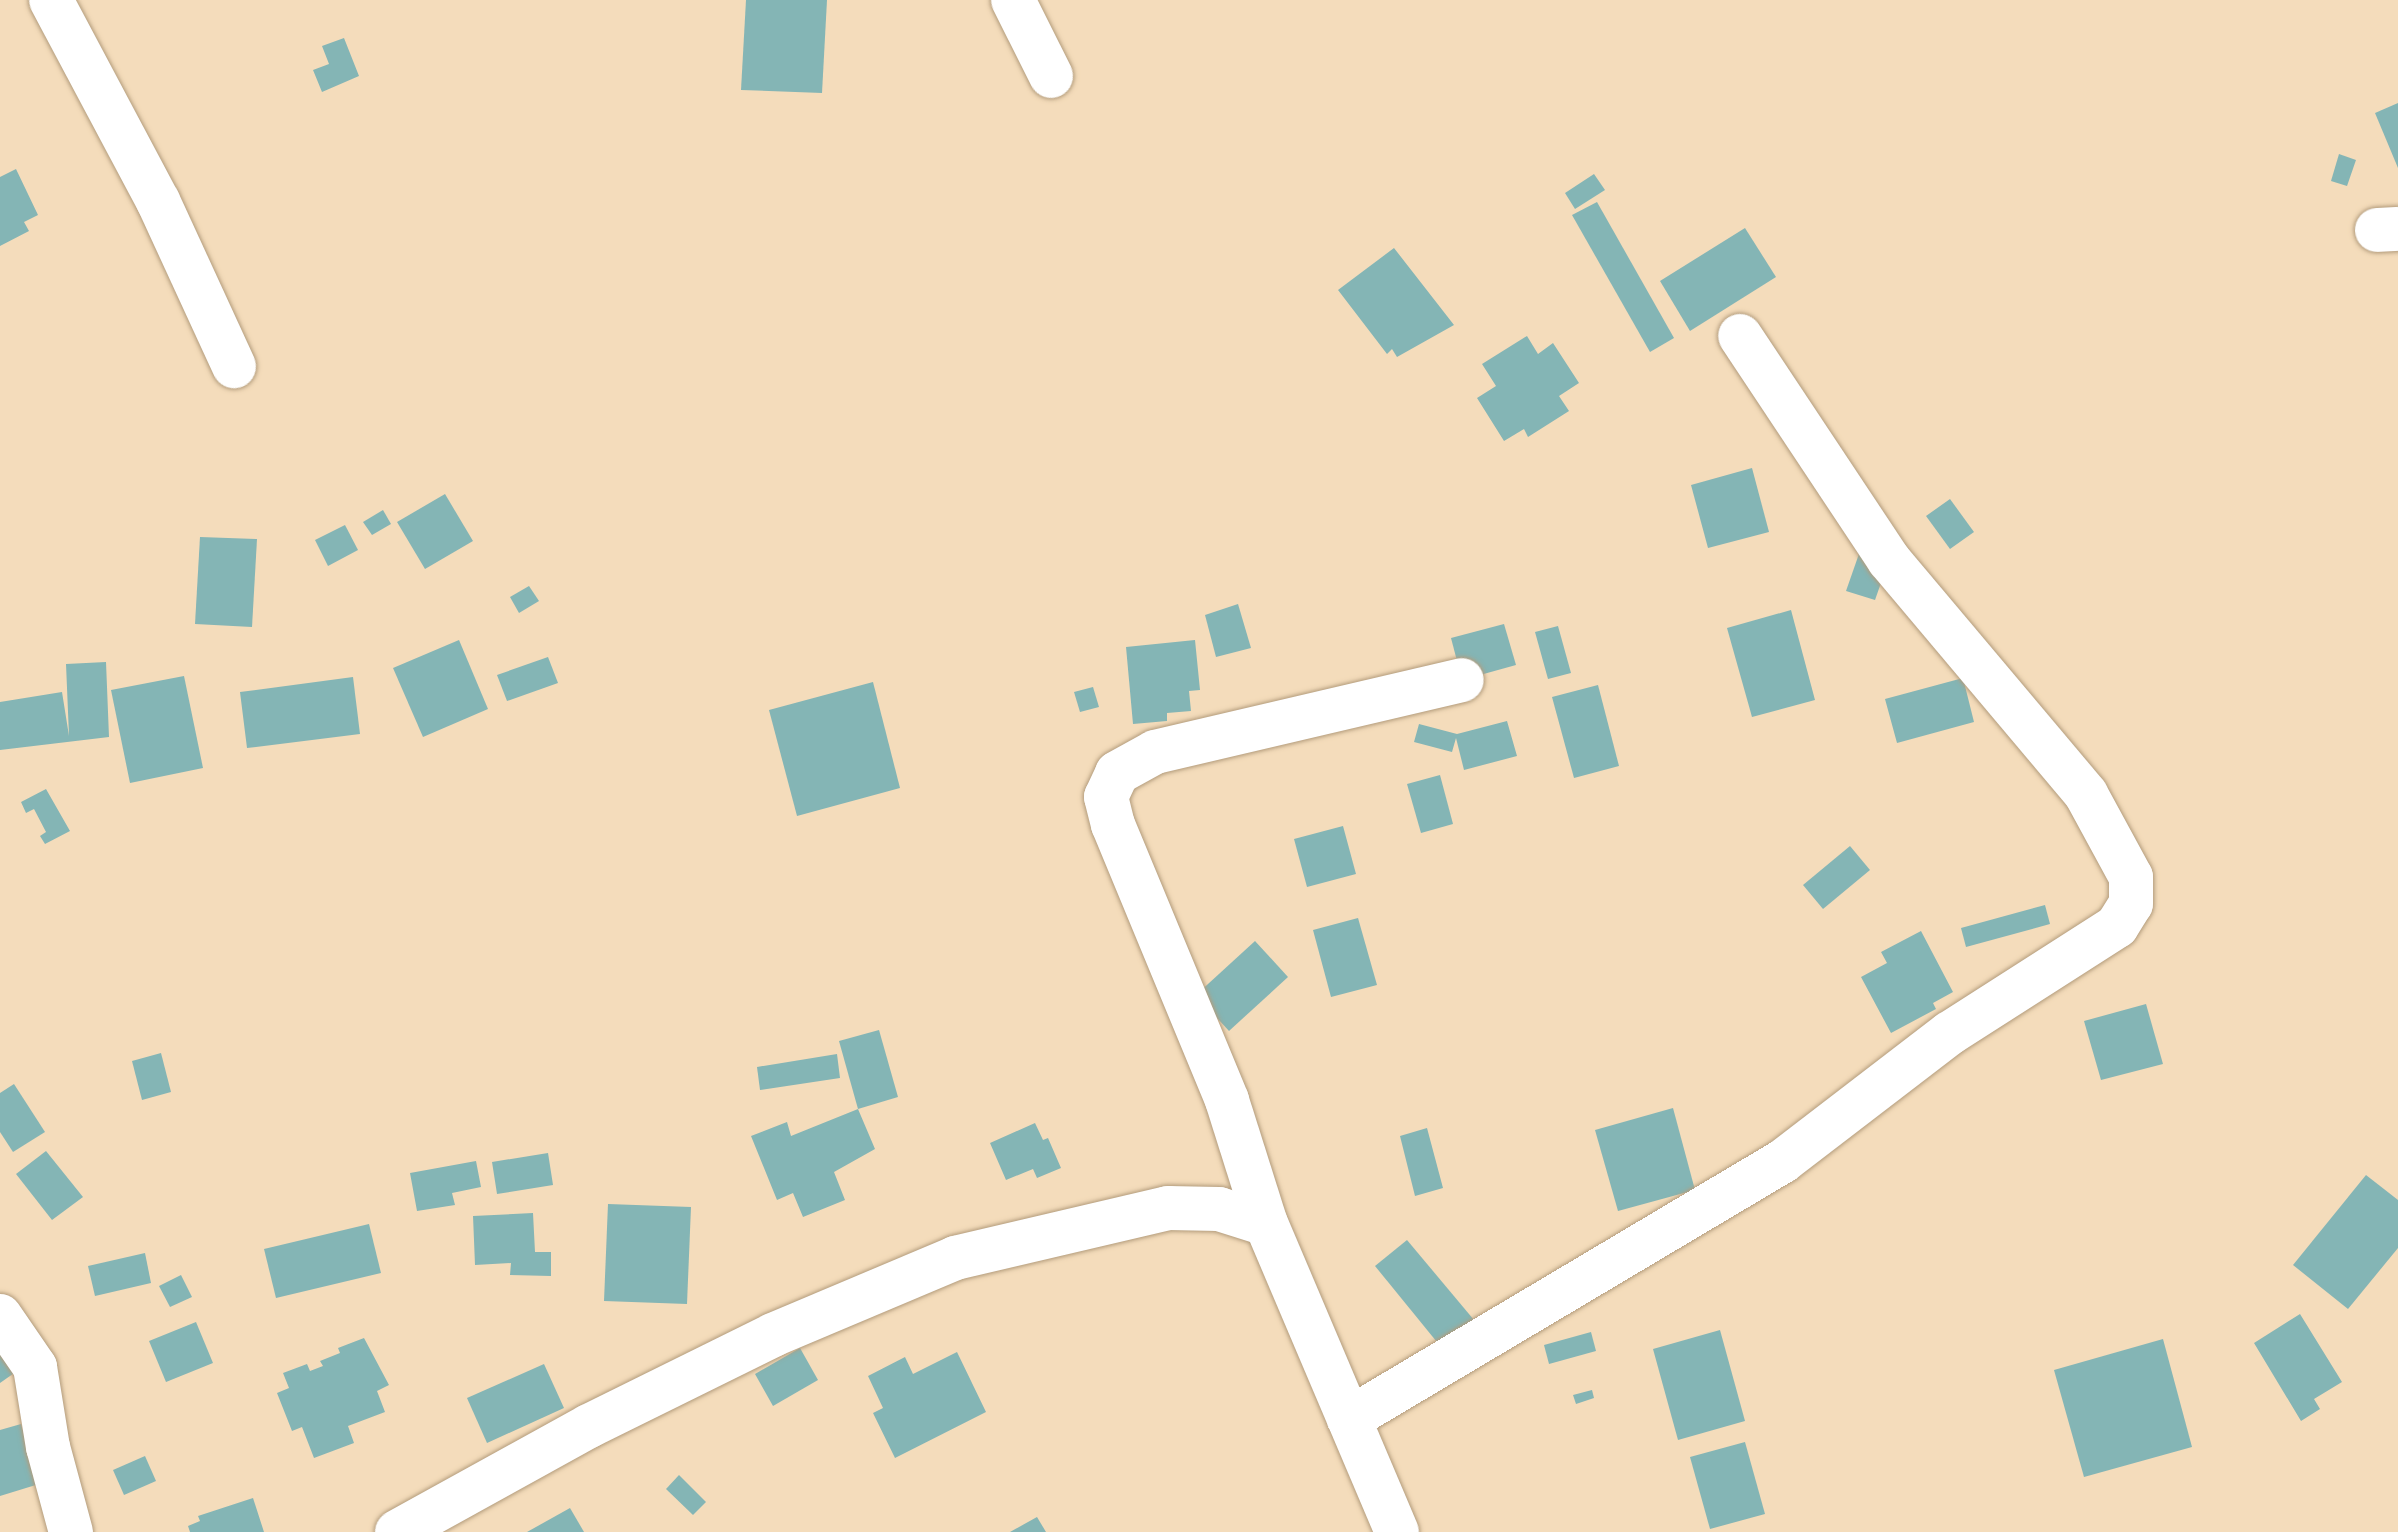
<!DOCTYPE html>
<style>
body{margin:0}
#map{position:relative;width:2398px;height:1532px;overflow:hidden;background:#f4dcbb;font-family:"Noto Serif",serif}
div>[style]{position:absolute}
.building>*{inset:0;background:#84b5b5}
.roads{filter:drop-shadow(0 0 2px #b39c7c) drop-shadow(0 0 2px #b39c7c)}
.minor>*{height:44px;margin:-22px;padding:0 22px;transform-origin:22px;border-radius:22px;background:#fff}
span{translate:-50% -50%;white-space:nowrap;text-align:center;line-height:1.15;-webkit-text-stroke:7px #f4dcbb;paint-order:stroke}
</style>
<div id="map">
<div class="building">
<i style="clip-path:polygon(746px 0,827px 0,822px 93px,741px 90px)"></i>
<i style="clip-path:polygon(344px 38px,359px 76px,322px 92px,313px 70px,329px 64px,322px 46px)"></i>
<i style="clip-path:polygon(2398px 103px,2398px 168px,2375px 113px)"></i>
<i style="clip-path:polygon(2339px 154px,2356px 160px,2347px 186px,2331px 181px)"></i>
<i style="clip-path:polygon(16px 169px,38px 215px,24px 222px,29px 231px,0 246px,0 177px)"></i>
<i style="clip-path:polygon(1594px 174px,1605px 190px,1575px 209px,1565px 193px)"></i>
<i style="clip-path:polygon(1597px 202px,1674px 338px,1650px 352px,1572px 215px)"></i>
<i style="clip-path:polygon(1745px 228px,1776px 277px,1690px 331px,1660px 281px)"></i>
<i style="clip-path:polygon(1394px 248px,1454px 325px,1397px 357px,1392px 349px,1387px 354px,1338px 290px)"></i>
<i style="clip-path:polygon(1527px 336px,1538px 354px,1553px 343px,1579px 383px,1559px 396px,1569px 411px,1528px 437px,1524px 429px,1504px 441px,1477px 398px,1496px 386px,1482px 364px)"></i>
<i style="clip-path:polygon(1752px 468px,1769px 532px,1708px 548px,1691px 485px)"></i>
<i style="clip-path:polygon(445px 494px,473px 541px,425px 569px,397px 522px)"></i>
<i style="clip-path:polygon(1950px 499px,1974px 532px,1950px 549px,1926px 516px)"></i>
<i style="clip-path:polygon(383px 510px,391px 524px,372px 535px,363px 522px)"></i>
<i style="clip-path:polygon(345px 525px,358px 550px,328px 566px,315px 540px)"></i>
<i style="clip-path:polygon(200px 537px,257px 539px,252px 627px,195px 624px)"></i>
<i style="clip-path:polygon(1860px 551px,1889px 560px,1875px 600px,1846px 591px)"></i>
<i style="clip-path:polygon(529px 586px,539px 601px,519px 613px,510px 597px)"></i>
<i style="clip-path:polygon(1238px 604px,1251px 648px,1216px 657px,1205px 615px)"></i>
<i style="clip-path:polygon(1791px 610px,1815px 700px,1752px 717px,1727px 628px)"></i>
<i style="clip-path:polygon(1504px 624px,1516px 665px,1462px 680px,1451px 638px)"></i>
<i style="clip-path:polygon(1558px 626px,1571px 673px,1548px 679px,1535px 632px)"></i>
<i style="clip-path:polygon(459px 640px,488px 709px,423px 737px,393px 668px)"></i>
<i style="clip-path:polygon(1195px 640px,1200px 690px,1189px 691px,1191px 711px,1167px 713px,1167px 721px,1133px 724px,1126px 647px)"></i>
<i style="clip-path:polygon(548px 657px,558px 683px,507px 701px,497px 675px)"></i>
<i style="clip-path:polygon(106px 662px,109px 737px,0 750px,0 702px,62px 692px,69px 736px,66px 664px)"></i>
<i style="clip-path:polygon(184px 676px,203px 768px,130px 783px,111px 690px)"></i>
<i style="clip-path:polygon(353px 677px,360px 734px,247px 748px,240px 692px)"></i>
<i style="clip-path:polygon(1963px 678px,1974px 722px,1897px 743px,1885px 699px)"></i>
<i style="clip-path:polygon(873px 682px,900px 788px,797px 816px,769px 710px)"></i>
<i style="clip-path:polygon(1598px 685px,1619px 766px,1574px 778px,1552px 697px)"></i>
<i style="clip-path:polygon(1093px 687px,1099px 707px,1080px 712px,1074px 692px)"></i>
<i style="clip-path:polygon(1507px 721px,1517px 756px,1464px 770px,1456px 738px,1452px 752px,1414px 742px,1419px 724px,1457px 734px)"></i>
<i style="clip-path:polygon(1440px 775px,1453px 824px,1421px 833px,1407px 784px)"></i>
<i style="clip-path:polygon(46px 789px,70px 831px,45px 844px,40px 836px,46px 832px,34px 809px,26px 813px,21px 802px)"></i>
<i style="clip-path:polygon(1343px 826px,1356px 874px,1307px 887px,1294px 839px)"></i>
<i style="clip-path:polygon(1850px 846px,1870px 870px,1823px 909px,1803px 885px)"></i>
<i style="clip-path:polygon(2045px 905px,2050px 924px,1966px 947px,1961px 928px)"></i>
<i style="clip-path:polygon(1358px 918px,1377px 985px,1331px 997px,1313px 930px)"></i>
<i style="clip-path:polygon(1921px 931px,1953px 992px,1933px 1003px,1936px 1009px,1891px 1033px,1861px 977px,1887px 963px,1881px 952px)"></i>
<i style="clip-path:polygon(1255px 941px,1288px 977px,1229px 1031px,1196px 995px)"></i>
<i style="clip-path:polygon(2146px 1004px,2163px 1064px,2101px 1080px,2084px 1021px)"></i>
<i style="clip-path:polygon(879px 1030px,898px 1097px,858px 1109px,839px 1041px)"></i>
<i style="clip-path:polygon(161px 1053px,171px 1092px,142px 1100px,132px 1061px)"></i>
<i style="clip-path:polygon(837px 1054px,840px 1078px,760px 1090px,757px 1067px)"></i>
<i style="clip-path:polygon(14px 1084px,45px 1132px,13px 1152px,0 1132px,0 1093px)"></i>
<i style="clip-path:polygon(1673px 1108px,1695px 1190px,1618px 1211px,1595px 1130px)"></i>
<i style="clip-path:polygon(858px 1109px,875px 1149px,834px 1172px,845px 1200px,803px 1217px,793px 1193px,777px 1200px,751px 1136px,787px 1122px,791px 1136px)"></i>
<i style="clip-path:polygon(1035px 1123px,1043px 1140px,1048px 1138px,1061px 1168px,1037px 1178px,1033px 1169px,1006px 1180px,990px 1143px)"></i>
<i style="clip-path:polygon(1427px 1128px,1443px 1188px,1415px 1196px,1400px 1136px)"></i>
<i style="clip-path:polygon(46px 1151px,83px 1197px,52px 1220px,16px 1174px)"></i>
<i style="clip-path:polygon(548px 1153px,553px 1185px,497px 1194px,492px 1162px)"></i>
<i style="clip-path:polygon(476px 1161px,481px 1187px,452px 1193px,455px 1205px,417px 1211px,410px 1173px)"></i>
<i style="clip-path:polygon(2366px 1175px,2398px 1200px,2398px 1248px,2348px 1309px,2293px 1265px)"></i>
<i style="clip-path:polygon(608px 1204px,691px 1207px,687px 1304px,604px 1301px)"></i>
<i style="clip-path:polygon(533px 1213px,535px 1252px,551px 1252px,551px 1276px,510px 1275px,511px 1263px,475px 1265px,473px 1216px)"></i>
<i style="clip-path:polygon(369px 1224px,381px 1273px,276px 1298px,264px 1249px)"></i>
<i style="clip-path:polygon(1407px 1240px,1474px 1320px,1441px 1347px,1375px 1266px)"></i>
<i style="clip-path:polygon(145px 1253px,151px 1283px,95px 1296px,88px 1266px)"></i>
<i style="clip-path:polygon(181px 1275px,192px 1297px,170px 1307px,159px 1286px)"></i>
<i style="clip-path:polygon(2300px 1314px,2342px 1382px,2314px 1399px,2320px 1409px,2301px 1421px,2254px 1343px)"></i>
<i style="clip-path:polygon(196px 1322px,213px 1363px,166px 1382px,149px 1341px)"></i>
<i style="clip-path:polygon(1720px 1330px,1745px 1421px,1678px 1440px,1653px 1349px)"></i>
<i style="clip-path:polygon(1591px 1332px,1596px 1351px,1549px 1364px,1544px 1345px)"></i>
<i style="clip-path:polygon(364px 1338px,389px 1385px,377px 1391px,385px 1412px,348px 1426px,354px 1443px,314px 1458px,302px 1427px,292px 1431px,277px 1393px,289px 1388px,283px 1373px,307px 1364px,310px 1371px,323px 1366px,320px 1361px,340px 1353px,338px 1348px)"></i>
<i style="clip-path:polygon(2163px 1339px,2192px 1447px,2084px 1477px,2054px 1370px)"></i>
<i style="clip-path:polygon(0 1340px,20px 1369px,0 1383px)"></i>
<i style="clip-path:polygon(800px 1348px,818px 1380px,773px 1406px,755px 1374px)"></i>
<i style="clip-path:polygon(957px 1352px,986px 1412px,895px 1458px,873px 1413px,883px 1408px,868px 1376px,905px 1357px,913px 1374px)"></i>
<i style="clip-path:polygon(544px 1364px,564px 1408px,487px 1443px,467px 1398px)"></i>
<i style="clip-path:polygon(1592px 1390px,1594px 1398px,1576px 1404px,1573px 1395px)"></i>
<i style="clip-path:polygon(21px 1424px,39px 1484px,0 1496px,0 1430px)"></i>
<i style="clip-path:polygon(1745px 1442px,1765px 1514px,1710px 1529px,1690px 1457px)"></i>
<i style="clip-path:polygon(145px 1456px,156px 1481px,124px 1495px,113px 1470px)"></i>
<i style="clip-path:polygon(679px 1475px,706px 1502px,693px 1515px,666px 1489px)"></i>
<i style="clip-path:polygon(253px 1498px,264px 1532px,190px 1532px,188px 1526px,200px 1521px,198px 1516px)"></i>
<i style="clip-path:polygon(570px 1508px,584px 1532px,527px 1532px)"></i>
<i style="clip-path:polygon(1037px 1517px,1046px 1532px,1010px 1532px)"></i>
</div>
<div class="roads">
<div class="minor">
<i style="left:51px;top:0;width:228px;rotate:62deg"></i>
<i style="left:158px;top:201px;width:182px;rotate:65.3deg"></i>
<i style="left:1013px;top:0;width:85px;rotate:63.4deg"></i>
<i style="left:2377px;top:230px;width:21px;rotate:-3deg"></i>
<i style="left:0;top:1316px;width:62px;rotate:55.5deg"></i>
<i style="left:35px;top:1367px;width:81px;rotate:80.8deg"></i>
<i style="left:48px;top:1447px;width:88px;rotate:74.9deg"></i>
<i style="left:1349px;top:1419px;width:505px;rotate:-30.73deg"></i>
<i style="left:1783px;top:1161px;width:210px;rotate:-37.5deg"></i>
<i style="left:1950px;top:1033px;width:198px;rotate:-32.6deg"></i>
<i style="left:2117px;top:926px;width:26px;rotate:-58deg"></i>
<i style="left:2131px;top:904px;width:27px;rotate:-90deg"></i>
<i style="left:2131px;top:877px;width:94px;rotate:-118.5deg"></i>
<i style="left:2086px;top:794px;width:306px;rotate:-130.1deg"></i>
<i style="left:1889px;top:560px;width:269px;rotate:-123.6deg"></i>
<i style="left:397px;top:1532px;width:219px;rotate:-28.9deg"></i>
<i style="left:589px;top:1426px;width:205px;rotate:-26.3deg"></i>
<i style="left:773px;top:1335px;width:198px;rotate:-22.9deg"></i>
<i style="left:955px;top:1258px;width:219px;rotate:-13.2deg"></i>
<i style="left:1168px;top:1208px;width:51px;rotate:1.1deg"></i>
<i style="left:1219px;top:1209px;width:49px;rotate:17.7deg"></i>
<i style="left:1397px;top:1532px;width:335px;rotate:-113deg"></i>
<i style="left:1266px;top:1224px;width:130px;rotate:-107.5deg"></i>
<i style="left:1227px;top:1100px;width:298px;rotate:-112.5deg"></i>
<i style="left:1113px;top:825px;width:29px;rotate:-104deg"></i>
<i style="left:1106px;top:797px;width:26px;rotate:-65deg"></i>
<i style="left:1117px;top:773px;width:43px;rotate:-28.9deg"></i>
<i style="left:1155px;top:752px;width:315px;rotate:-13.2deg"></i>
</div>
</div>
</div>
